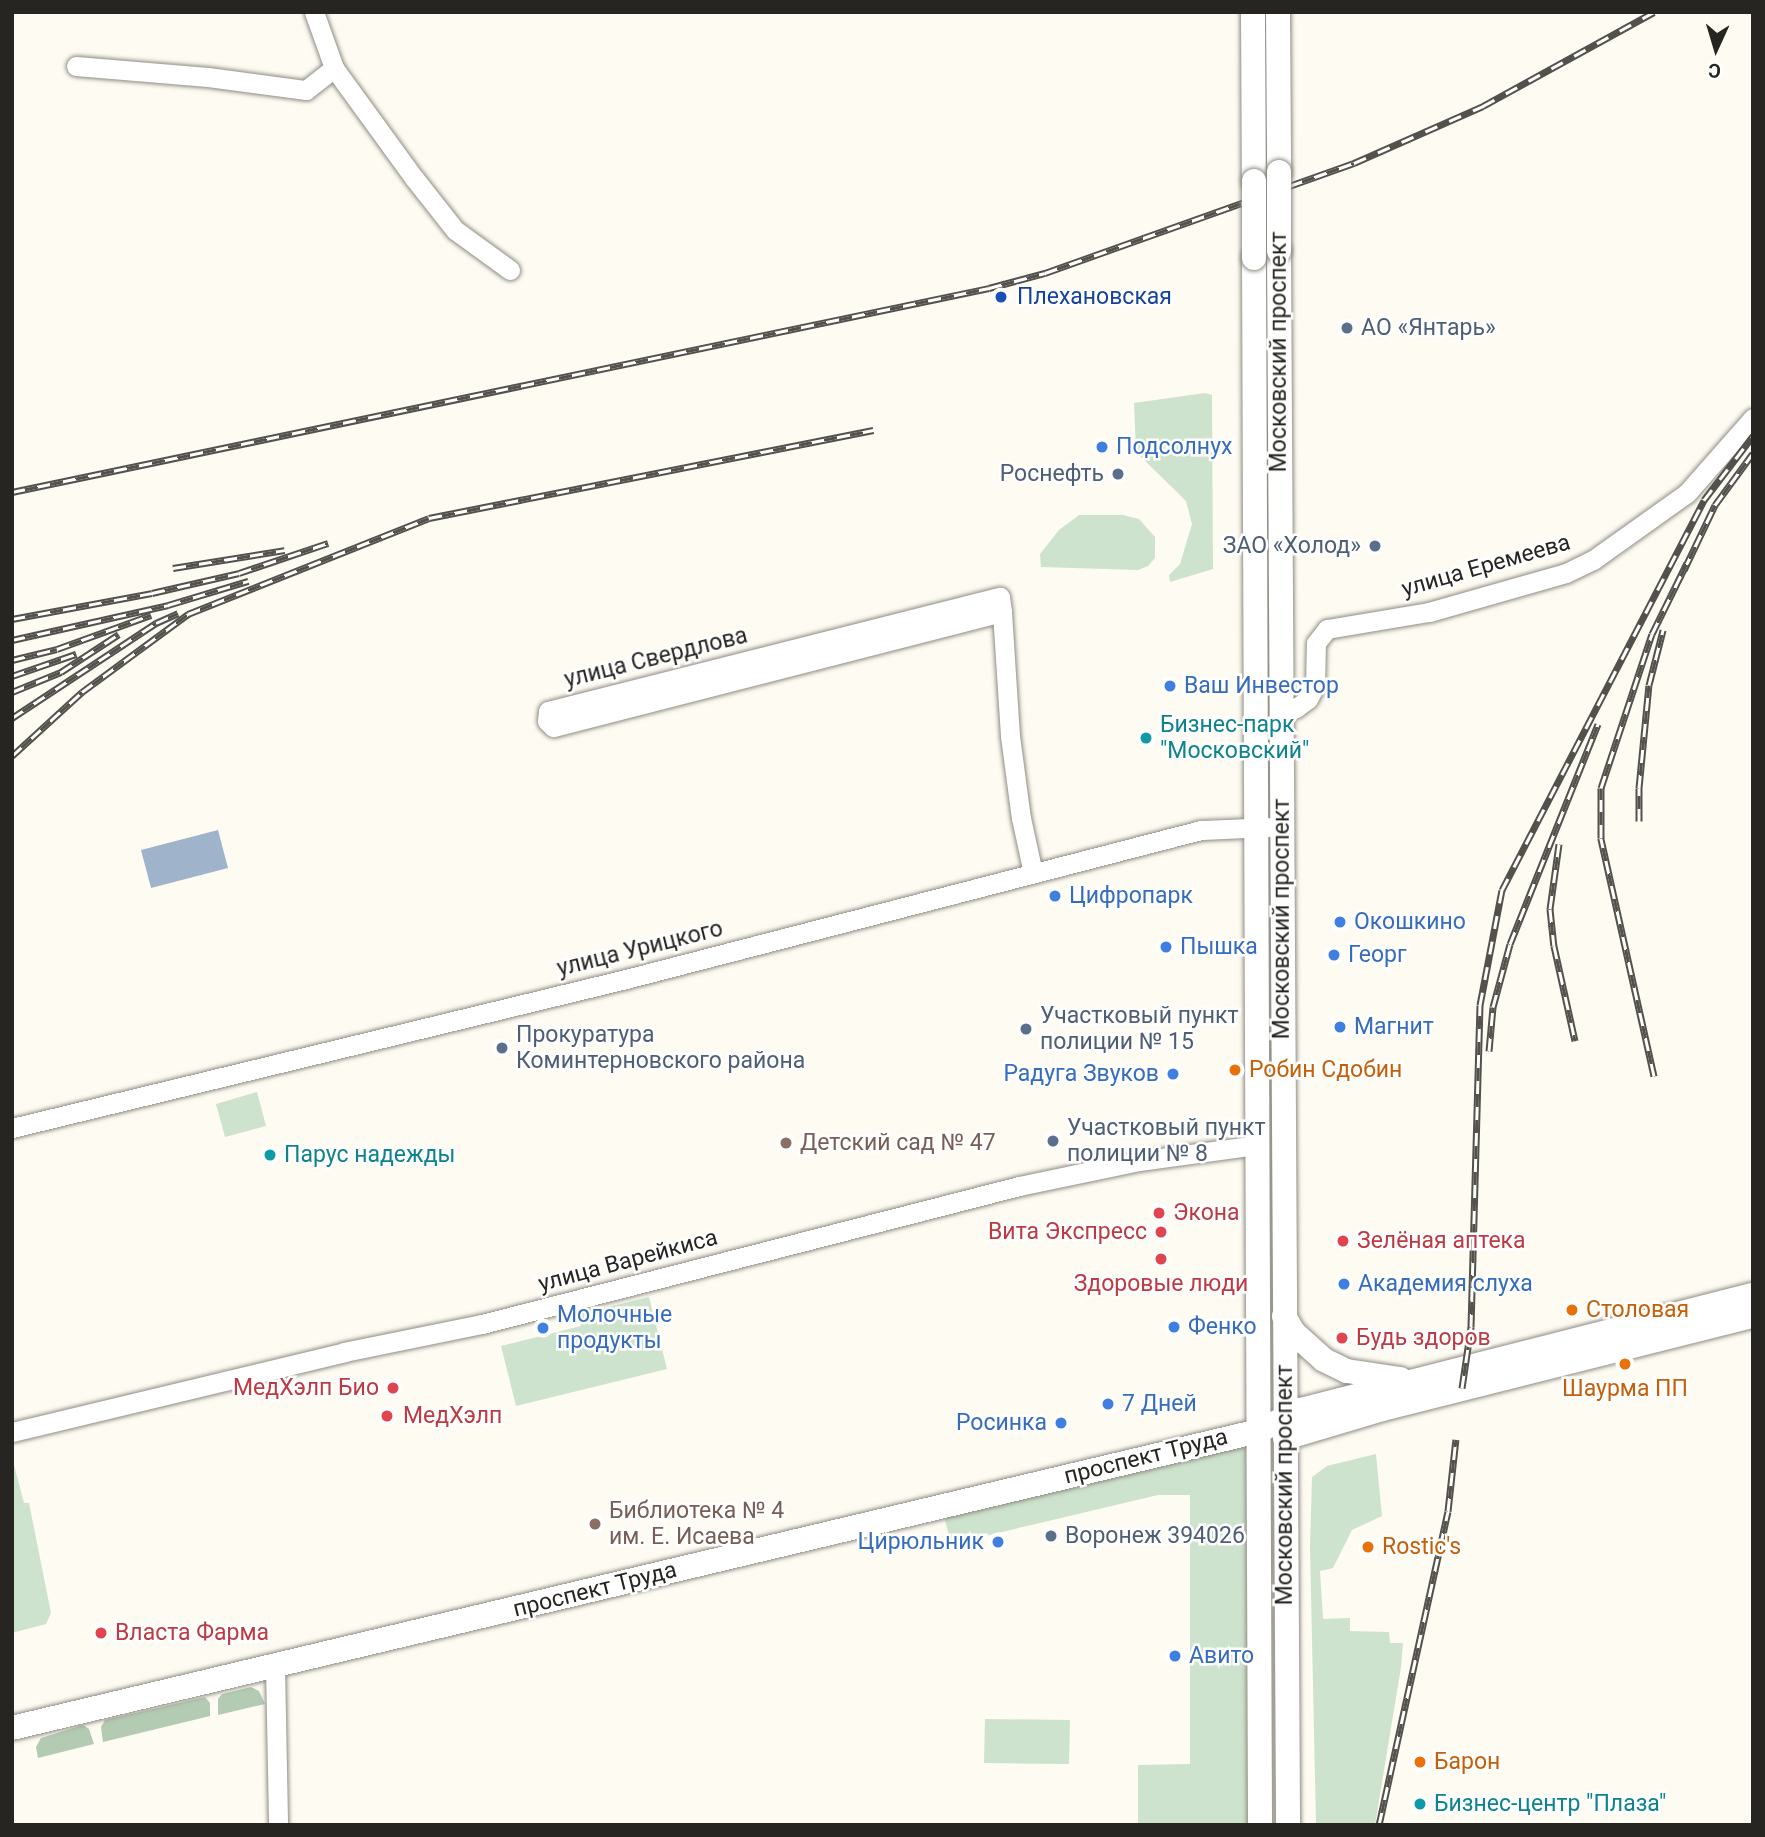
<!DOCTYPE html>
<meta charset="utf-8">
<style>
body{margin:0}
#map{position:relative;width:1765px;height:1837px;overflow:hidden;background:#fefbf2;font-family:Roboto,sans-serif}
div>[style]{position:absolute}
.green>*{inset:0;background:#cde3cd}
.forest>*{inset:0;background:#b3cab3}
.water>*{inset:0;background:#9fb3cb}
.roads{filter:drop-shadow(0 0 2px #8f8c83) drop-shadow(0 0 2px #8f8c83)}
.minor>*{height:19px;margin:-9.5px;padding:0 9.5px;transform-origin:9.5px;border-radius:9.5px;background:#fff}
.major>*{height:24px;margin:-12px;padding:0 12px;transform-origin:12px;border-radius:12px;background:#fff}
.rail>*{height:7px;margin-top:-3.5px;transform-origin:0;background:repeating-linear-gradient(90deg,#fff 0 13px,#52514c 0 26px);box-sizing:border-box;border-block:2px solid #52514c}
.bridges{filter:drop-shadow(0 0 2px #8f8c83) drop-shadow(0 0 2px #8f8c83)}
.major-bridge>*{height:24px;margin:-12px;padding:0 12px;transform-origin:12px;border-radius:12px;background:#fff}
.dots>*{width:19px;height:19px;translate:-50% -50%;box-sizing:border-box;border:4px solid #fff;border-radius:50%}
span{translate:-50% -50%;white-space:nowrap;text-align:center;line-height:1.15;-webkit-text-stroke:5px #fff;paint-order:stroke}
.transit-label{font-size:23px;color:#164399}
.left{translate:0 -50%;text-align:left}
.service-label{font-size:23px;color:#4e5e75}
.right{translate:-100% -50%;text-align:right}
.street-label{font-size:23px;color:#262521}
.shop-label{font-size:23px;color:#366cbe}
.culture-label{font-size:23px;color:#0d838f}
.food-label{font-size:23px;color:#c56008}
.education-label{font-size:23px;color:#785e54}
.health-label{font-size:23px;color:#be3a42}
.frame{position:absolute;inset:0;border:14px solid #262521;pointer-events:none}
.north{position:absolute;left:1681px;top:14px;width:70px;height:70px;-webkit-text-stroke:5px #fff;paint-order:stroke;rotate:184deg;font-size:19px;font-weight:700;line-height:28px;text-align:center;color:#262521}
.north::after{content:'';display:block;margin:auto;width:24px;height:32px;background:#262521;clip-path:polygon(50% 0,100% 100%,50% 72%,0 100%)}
</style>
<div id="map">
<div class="green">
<i style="clip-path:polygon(1205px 393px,1212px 395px,1213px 569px,1170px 582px,1169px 575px,1180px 564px,1192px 524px,1186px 501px,1136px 452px,1134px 403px)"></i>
<i style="clip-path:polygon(1079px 515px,1123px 515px,1139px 519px,1155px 537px,1155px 558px,1148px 566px,1138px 570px,1041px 567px,1040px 554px,1059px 530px)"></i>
<i style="clip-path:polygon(257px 1092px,266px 1126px,225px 1137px,216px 1104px)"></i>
<i style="clip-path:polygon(649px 1297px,667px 1369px,516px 1406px,501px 1346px,581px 1326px,579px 1314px)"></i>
<i style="clip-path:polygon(1246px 1446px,1248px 1825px,1138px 1825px,1138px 1765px,1190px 1764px,1190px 1495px,1158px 1495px,951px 1544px,943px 1512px)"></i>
<i style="clip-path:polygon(1376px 1454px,1382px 1516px,1352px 1530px,1333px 1568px,1320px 1571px,1323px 1619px,1350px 1618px,1350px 1631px,1389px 1632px,1390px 1643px,1403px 1643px,1401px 1667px,1375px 1825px,1316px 1825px,1310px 1547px,1312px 1477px,1327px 1466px)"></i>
<i style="clip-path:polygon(12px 1457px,24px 1503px,29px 1503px,51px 1613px,46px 1624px,12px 1633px)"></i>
<i style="clip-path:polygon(985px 1719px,1070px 1720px,1069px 1764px,984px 1763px)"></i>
</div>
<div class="forest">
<i style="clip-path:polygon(251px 1687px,259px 1691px,265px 1704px,218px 1715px,218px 1699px,222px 1694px)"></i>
<i style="clip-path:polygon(205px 1697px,210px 1703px,210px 1716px,103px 1742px,101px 1727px,105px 1720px)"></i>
<i style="clip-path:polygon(83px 1725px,89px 1729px,94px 1744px,38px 1758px,36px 1747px,41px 1738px)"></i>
</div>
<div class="water">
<i style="clip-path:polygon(218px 830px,228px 868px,151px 888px,141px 850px)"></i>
</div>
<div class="roads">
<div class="minor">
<i style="left:314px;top:12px;width:59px;rotate:70.3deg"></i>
<i style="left:334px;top:68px;width:136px;rotate:54deg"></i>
<i style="left:414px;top:178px;width:66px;rotate:51.7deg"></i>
<i style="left:455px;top:230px;width:68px;rotate:36deg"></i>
<i style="left:76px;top:66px;width:132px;rotate:4.8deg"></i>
<i style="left:208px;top:77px;width:99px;rotate:7.6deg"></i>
<i style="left:306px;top:90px;width:36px;rotate:-38deg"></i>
<i style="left:1002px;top:612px;width:463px;rotate:165.6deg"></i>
<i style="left:553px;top:727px;width:8px;rotate:-135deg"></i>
<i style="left:547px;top:721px;width:10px;rotate:-84deg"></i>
<i style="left:548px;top:711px;width:466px;rotate:-14.2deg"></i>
<i style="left:1000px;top:597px;width:15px;rotate:82deg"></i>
<i style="left:1002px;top:612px;width:124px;rotate:86.3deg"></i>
<i style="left:1010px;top:736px;width:83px;rotate:82.4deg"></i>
<i style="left:1021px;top:818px;width:56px;rotate:77.7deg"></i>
<i style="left:1280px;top:712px;width:16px;rotate:-14deg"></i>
<i style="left:1296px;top:708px;width:15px;rotate:-37deg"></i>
<i style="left:1308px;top:699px;width:15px;rotate:-62deg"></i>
<i style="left:1315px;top:686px;width:43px;rotate:-88.7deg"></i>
<i style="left:1316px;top:643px;width:18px;rotate:-52deg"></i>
<i style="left:1327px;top:629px;width:103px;rotate:-9.5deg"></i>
<i style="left:1429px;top:612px;width:142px;rotate:-15.9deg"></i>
<i style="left:1566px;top:573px;width:30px;rotate:-26deg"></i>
<i style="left:1593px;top:560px;width:115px;rotate:-35.5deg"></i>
<i style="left:1687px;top:493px;width:100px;rotate:-48.7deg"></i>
<i style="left:12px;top:1128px;width:632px;rotate:-13.64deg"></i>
<i style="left:626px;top:979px;width:594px;rotate:-14.53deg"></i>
<i style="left:1201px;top:830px;width:68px;rotate:-2.5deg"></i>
<i style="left:12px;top:1432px;width:342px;rotate:-13.5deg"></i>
<i style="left:344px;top:1352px;width:141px;rotate:-11.5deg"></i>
<i style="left:482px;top:1324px;width:554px;rotate:-14.41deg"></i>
<i style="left:1019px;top:1186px;width:123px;rotate:-11.8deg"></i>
<i style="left:1139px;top:1161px;width:120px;rotate:-7.7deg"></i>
<i style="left:275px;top:1665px;width:160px;rotate:88.9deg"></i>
</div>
<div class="major">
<i style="left:1253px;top:12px;width:169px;rotate:89.7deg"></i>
<i style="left:1278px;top:12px;width:160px;rotate:89.6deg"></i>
<i style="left:1279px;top:251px;width:1574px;rotate:89.67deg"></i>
<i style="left:1254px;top:258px;width:1567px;rotate:89.78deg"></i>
<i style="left:1284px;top:1316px;width:20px;rotate:60deg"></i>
<i style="left:1294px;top:1333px;width:40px;rotate:42deg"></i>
<i style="left:1324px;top:1360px;width:25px;rotate:26deg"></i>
<i style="left:1347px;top:1371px;width:54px;rotate:8.6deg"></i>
<i style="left:1285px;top:1438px;width:101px;rotate:-16.6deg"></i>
<i style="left:1382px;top:1409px;width:382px;rotate:-14.1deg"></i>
<i style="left:12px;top:1728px;width:1282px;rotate:-13.4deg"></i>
<i style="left:1259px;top:1431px;width:47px;rotate:-26.6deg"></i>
<i style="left:1301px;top:1410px;width:466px;rotate:-14.3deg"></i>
</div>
</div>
<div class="rail">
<i style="left:12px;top:492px;width:998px;rotate:-11.79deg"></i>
<i style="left:989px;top:288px;width:58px;rotate:-15deg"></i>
<i style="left:1045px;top:273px;width:328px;rotate:-19.6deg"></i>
<i style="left:1354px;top:163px;width:141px;rotate:-23.8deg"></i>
<i style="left:1483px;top:106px;width:195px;rotate:-28.8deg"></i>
<i style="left:173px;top:568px;width:113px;rotate:-9.1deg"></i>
<i style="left:1684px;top:570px;width:72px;rotate:-64.5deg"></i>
<i style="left:1715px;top:505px;width:64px;rotate:-53.8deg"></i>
<i style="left:12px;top:619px;width:142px;rotate:-10.5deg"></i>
<i style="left:152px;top:593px;width:89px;rotate:-12.9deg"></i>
<i style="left:239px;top:573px;width:94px;rotate:-18.6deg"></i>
<i style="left:12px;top:640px;width:160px;rotate:-12.6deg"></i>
<i style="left:168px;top:605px;width:84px;rotate:-16.7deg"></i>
<i style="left:12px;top:660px;width:46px;rotate:-13.7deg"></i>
<i style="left:57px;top:649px;width:100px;rotate:-19.9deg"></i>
<i style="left:12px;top:676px;width:68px;rotate:-19deg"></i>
<i style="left:12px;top:692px;width:53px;rotate:-22.2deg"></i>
<i style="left:61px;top:672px;width:69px;rotate:-33.2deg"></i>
<i style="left:12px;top:718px;width:173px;rotate:-33.4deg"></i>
<i style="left:156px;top:623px;width:24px;rotate:-24deg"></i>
<i style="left:12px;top:756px;width:95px;rotate:-42.4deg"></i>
<i style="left:82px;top:692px;width:132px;rotate:-36.3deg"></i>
<i style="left:188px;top:614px;width:259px;rotate:-21.7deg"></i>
<i style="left:429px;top:518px;width:453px;rotate:-11.2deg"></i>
<i style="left:1639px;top:821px;width:33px;rotate:-90deg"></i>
<i style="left:1639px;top:788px;width:103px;rotate:-84.5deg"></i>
<i style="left:1649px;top:685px;width:57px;rotate:-75.7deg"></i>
<i style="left:1559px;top:844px;width:66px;rotate:97.9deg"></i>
<i style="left:1550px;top:909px;width:37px;rotate:84deg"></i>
<i style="left:1554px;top:946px;width:97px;rotate:77.5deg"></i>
<i style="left:1489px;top:1051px;width:44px;rotate:-84.8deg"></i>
<i style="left:1493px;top:1007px;width:65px;rotate:-74.9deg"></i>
<i style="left:1510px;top:944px;width:237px;rotate:-68.2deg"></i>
<i style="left:1654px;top:1076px;width:244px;rotate:-102.6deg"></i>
<i style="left:1601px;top:838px;width:50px;rotate:-90deg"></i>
<i style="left:1601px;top:788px;width:162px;rotate:-71.7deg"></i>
<i style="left:1652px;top:634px;width:79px;rotate:-63.8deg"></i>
<i style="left:1462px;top:1388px;width:62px;rotate:-81.6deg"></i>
<i style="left:1471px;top:1327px;width:322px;rotate:-88.4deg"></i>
<i style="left:1480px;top:1005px;width:117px;rotate:-79.2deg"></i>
<i style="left:1502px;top:890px;width:439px;rotate:-62.6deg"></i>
<i style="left:1704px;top:500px;width:81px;rotate:-52.6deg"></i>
<i style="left:1379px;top:1825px;width:321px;rotate:-77.6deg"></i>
<i style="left:1448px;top:1511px;width:72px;rotate:-83.7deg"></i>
</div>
<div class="bridges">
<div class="major-bridge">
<i style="left:1279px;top:251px;width:79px;rotate:-90deg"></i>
<i style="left:1254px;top:258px;width:77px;rotate:-90deg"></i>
</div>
</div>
<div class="dots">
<i style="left:1001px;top:297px;background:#1a4fb4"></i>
<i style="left:1347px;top:328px;background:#5c6f8a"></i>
<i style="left:1102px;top:447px;background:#3f7fe0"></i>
<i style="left:1118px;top:474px;background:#5c6f8a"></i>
<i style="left:1375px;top:546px;background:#5c6f8a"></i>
<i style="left:1170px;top:686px;background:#3f7fe0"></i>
<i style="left:1146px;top:738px;background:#0f9aa8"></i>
<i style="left:1055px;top:896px;background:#3f7fe0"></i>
<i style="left:1340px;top:922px;background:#3f7fe0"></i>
<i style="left:1166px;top:947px;background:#3f7fe0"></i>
<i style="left:1334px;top:955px;background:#3f7fe0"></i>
<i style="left:1340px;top:1027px;background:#3f7fe0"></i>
<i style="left:1026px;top:1029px;background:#5c6f8a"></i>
<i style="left:502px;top:1048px;background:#5c6f8a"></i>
<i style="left:1235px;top:1070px;background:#e8710a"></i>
<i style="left:1173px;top:1074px;background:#3f7fe0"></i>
<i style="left:1053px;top:1141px;background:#5c6f8a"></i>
<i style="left:786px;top:1143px;background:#8d6e63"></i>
<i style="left:270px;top:1155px;background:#0f9aa8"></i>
<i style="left:1159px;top:1213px;background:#e0444e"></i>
<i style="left:1161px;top:1232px;background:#e0444e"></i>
<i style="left:1343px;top:1241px;background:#e0444e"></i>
<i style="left:1161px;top:1259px;background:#e0444e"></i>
<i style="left:1344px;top:1284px;background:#3f7fe0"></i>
<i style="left:1572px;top:1310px;background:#e8710a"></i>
<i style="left:1174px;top:1327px;background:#3f7fe0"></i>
<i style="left:543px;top:1328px;background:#3f7fe0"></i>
<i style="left:1342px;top:1338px;background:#e0444e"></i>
<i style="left:1625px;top:1364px;background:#e8710a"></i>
<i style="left:393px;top:1388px;background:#e0444e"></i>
<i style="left:1108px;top:1404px;background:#3f7fe0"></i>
<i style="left:387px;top:1416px;background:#e0444e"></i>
<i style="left:1061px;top:1423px;background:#3f7fe0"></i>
<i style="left:595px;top:1524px;background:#8d6e63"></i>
<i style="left:1051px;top:1536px;background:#5c6f8a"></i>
<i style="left:998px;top:1542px;background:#3f7fe0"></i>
<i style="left:1368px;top:1547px;background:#e8710a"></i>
<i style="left:101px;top:1633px;background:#e0444e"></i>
<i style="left:1175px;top:1656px;background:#3f7fe0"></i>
<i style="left:1420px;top:1762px;background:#e8710a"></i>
<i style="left:1420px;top:1804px;background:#0f9aa8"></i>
</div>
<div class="transit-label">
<span class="left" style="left:1017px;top:297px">Плехановская</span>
</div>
<div class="service-label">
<span class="left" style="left:1361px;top:328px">АО «Янтарь»</span>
<span class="right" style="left:1104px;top:474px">Роснефть</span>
<span class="right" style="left:1361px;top:546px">ЗАО «Холод»</span>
<span class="left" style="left:1040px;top:1029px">Участковый пункт<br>полиции № 15</span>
<span class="left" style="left:516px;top:1048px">Прокуратура<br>Коминтерновского района</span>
<span class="left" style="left:1067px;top:1141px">Участковый пункт<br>полиции № 8</span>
<span class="left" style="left:1065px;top:1536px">Воронеж 394026</span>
</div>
<div class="street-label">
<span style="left:1279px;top:352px;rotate:-90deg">Московский проспект</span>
<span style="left:1486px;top:566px;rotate:-16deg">улица Еремеева</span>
<span style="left:656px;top:658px;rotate:-14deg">улица Свердлова</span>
<span style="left:1282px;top:919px;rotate:-90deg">Московский проспект</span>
<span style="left:640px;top:949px;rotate:-14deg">улица Урицкого</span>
<span style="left:628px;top:1261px;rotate:-15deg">улица Варейкиса</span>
<span style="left:1146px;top:1457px;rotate:-14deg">проспект Труда</span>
<span style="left:1285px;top:1485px;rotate:-90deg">Московский проспект</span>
<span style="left:595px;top:1590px;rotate:-14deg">проспект Труда</span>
</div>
<div class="shop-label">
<span class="left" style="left:1116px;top:447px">Подсолнух</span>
<span class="left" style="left:1184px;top:686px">Ваш Инвестор</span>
<span class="left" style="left:1069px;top:896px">Цифропарк</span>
<span class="left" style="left:1354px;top:922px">Окошкино</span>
<span class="left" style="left:1180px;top:947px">Пышка</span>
<span class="left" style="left:1348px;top:955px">Георг</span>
<span class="left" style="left:1354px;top:1027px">Магнит</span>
<span class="right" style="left:1159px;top:1074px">Радуга Звуков</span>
<span class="left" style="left:1358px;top:1284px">Академия слуха</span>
<span class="left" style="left:557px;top:1328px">Молочные<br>продукты</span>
<span class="left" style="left:1188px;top:1327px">Фенко</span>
<span class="left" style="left:1122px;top:1404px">7 Дней</span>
<span class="right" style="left:1047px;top:1423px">Росинка</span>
<span class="right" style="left:984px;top:1542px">Цирюльник</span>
<span class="left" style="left:1189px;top:1656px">Авито</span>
</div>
<div class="culture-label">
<span class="left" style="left:1160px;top:738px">Бизнес-парк<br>"Московский"</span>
<span class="left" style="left:284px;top:1155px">Парус надежды</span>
<span class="left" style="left:1434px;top:1804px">Бизнес-центр "Плаза"</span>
</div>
<div class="food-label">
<span class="left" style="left:1249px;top:1070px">Робин Сдобин</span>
<span class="left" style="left:1586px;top:1310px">Столовая</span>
<span style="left:1625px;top:1389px">Шаурма ПП</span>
<span class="left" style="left:1382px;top:1547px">Rostic's</span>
<span class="left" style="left:1434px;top:1762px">Барон</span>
</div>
<div class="education-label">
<span class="left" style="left:800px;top:1143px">Детский сад № 47</span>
<span class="left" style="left:609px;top:1524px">Библиотека № 4<br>им. Е. Исаева</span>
</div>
<div class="health-label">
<span class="left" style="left:1173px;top:1213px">Экона</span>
<span class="right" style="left:1147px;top:1232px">Вита Экспресс</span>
<span class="left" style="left:1357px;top:1241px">Зелёная аптека</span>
<span style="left:1161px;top:1284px">Здоровые люди</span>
<span class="left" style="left:1356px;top:1338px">Будь здоров</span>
<span class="right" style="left:379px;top:1388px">МедХэлп Био</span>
<span class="left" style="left:403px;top:1416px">МедХэлп</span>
<span class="left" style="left:115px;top:1633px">Власта Фарма</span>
</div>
<div class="frame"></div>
<div class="north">С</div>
</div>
